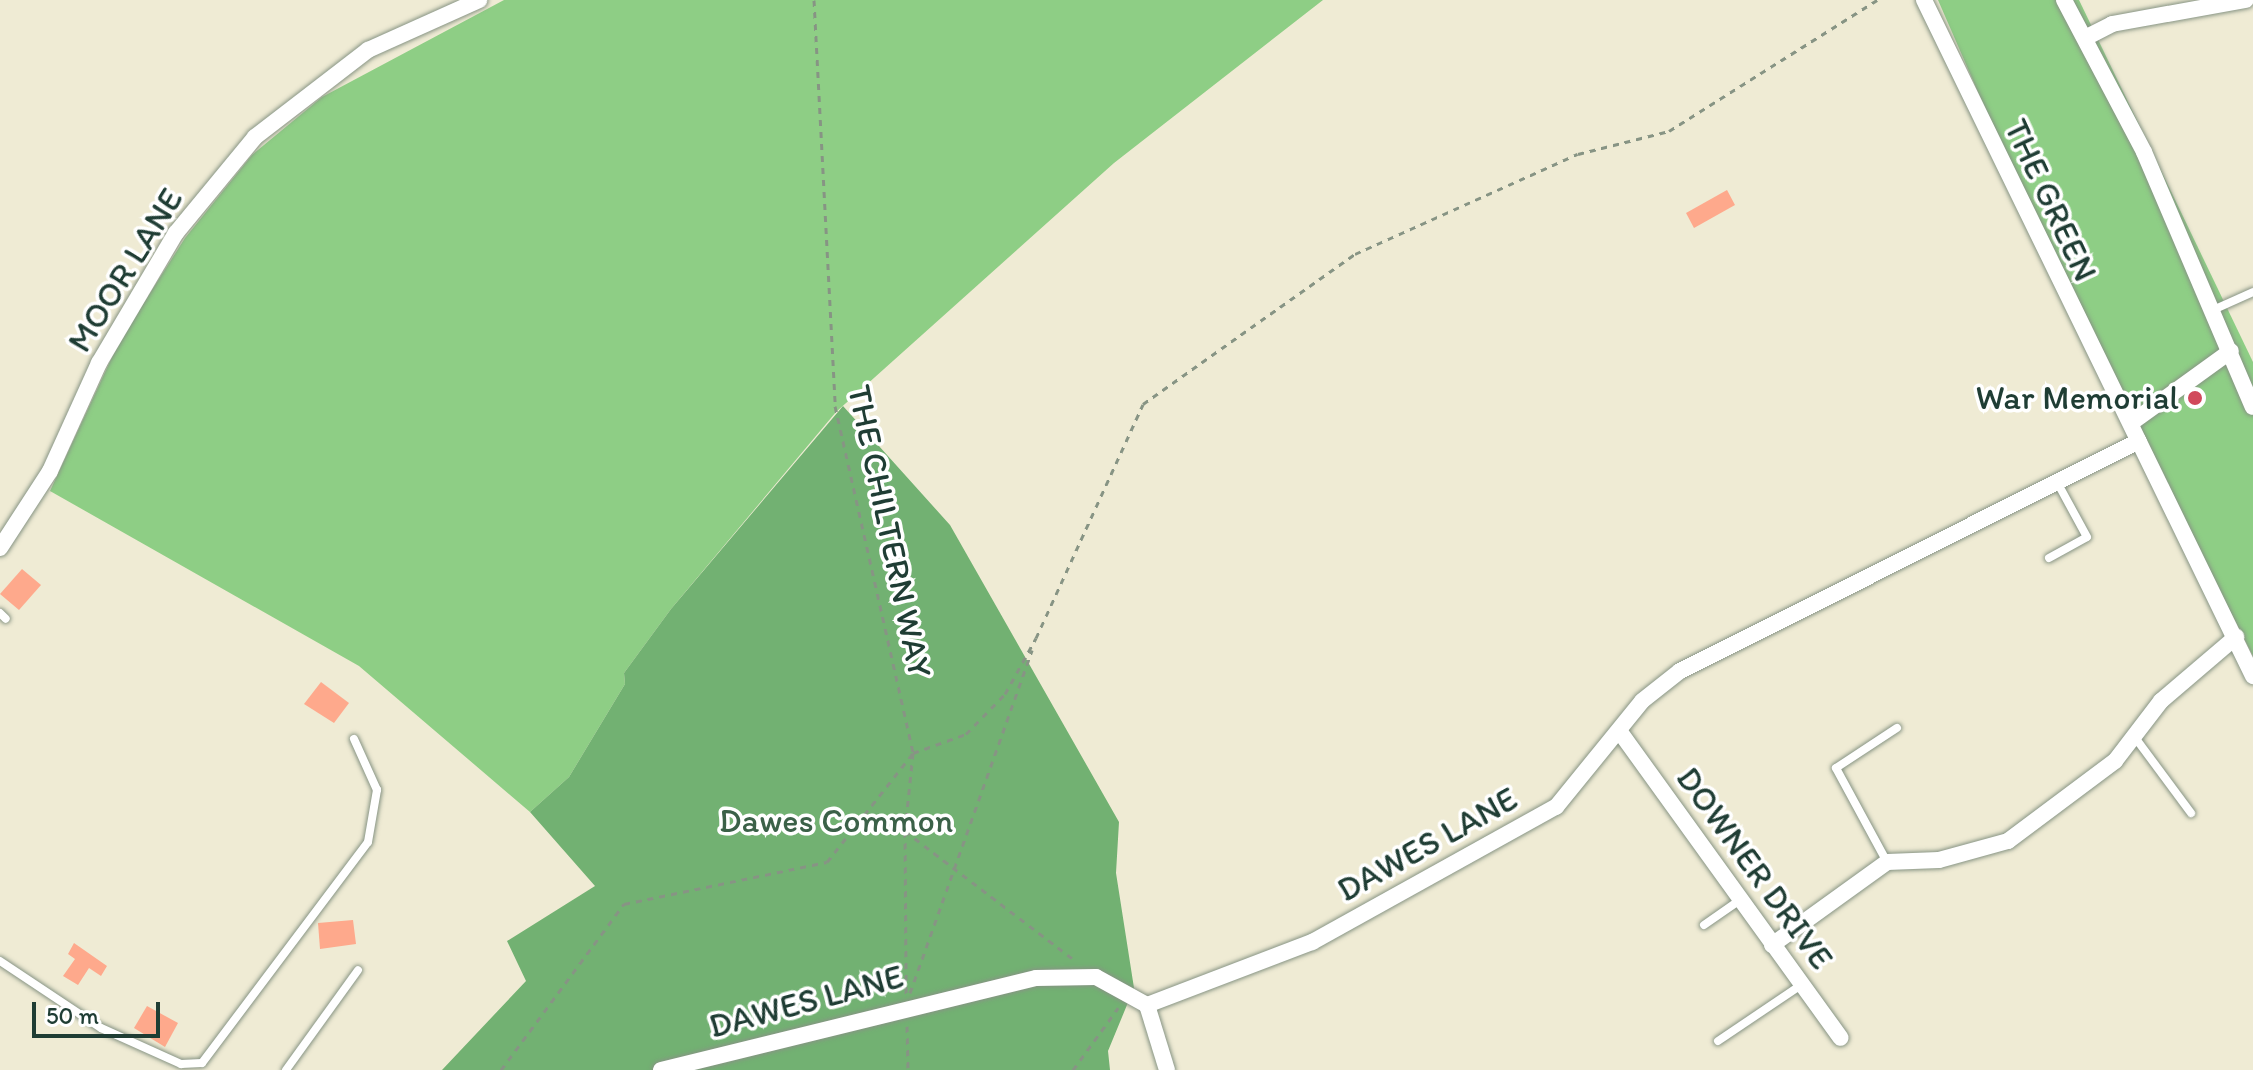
<!DOCTYPE html>
<style>
body{margin:0}
#map{position:relative;width:2253px;height:1070px;overflow:hidden;background:#efebd4;font-family:Itim,sans-serif}
div>[style]{position:absolute}
.green>*{inset:0;background:#8ece85}
.forest>*{inset:0;background:#72b172}
.building>*{inset:0;background:#fea98c}
.path>*{height:3px;margin-top:-1.5px;transform-origin:0;background:repeating-linear-gradient(90deg,#879484 0 6px,transparent 0 12px)}
.roads{filter:drop-shadow(0 0 2px #879484) drop-shadow(0 0 2px #879484)}
.lane>*{height:8px;margin:-4px;padding:0 4px;transform-origin:4px;border-radius:4px;background:#fff}
.street>*{height:16px;margin:-8px;padding:0 8px;transform-origin:8px;border-radius:8px;background:#fff}
.dots>*{width:22px;height:22px;translate:-50% -50%;box-sizing:border-box;border:4px solid #fff;border-radius:50%}
span{translate:-50% -50%;white-space:nowrap;text-align:center;line-height:1.15;-webkit-text-stroke:7px #fff;paint-order:stroke}
.street-label{font-size:34px;color:#1f3d34}
.poi-label{font-size:34px;color:#1f3d34}
.right{translate:-100% -50%;text-align:right}
.park-label{font-size:34px;color:#3b6148}
.scale{position:absolute;left:32px;top:1002px;width:128px;height:36px;box-sizing:border-box;border:4px solid #1f3d34;border-top:0;padding-left:10px;font-size:24px;line-height:28px;white-space:nowrap;color:#1f3d34;-webkit-text-stroke:6px #fff;paint-order:stroke}
</style>
<div id="map">
<div class="green">
<i style="clip-path:polygon(504px 0,1323px 0,1114px 163px,836px 412px,671px 609px,624px 673px,625px 684px,569px 777px,530px 812px,359px 666px,50px 491px,119px 342px,185px 238px,252px 155px,322px 97px)"></i>
<i style="clip-path:polygon(1938px 0,2079px 0,2253px 362px,2253px 656px,2052px 262px)"></i>
</div>
<div class="forest">
<i style="clip-path:polygon(843px 406px,950px 525px,1119px 822px,1116px 873px,1134px 988px,1108px 1051px,1110px 1070px,442px 1070px,526px 981px,507px 941px,595px 886px,530px 812px,569px 777px,625px 684px,624px 673px,671px 609px)"></i>
</div>
<div class="building">
<i style="clip-path:polygon(1727px 190px,1735px 205px,1694px 228px,1686px 213px)"></i>
<i style="clip-path:polygon(22px 569px,41px 585px,19px 610px,0 594px)"></i>
<i style="clip-path:polygon(321px 682px,349px 703px,334px 723px,304px 704px)"></i>
<i style="clip-path:polygon(353px 920px,356px 944px,320px 949px,318px 923px)"></i>
<i style="clip-path:polygon(74px 943px,107px 966px,101px 976px,89px 968px,78px 985px,63px 976px,75px 959px,68px 954px)"></i>
<i style="clip-path:polygon(147px 1006px,178px 1023px,165px 1047px,134px 1028px)"></i>
</div>
<div class="path">
<i style="left:814px;top:0;width:407px;rotate:87deg"></i>
<i style="left:835px;top:406px;width:356px;rotate:77.3deg"></i>
<i style="left:913px;top:753px;width:78px;rotate:95.9deg"></i>
<i style="left:905px;top:831px;width:163px;rotate:89.6deg"></i>
<i style="left:905px;top:831px;width:216px;rotate:37.3deg"></i>
<i style="left:910px;top:993px;width:364px;rotate:-70.4deg"></i>
<i style="left:907px;top:1026px;width:44px;rotate:88.7deg"></i>
<i style="left:501px;top:1070px;width:207px;rotate:-53.5deg"></i>
<i style="left:624px;top:904px;width:207px;rotate:-11.7deg"></i>
<i style="left:827px;top:862px;width:139px;rotate:-51.7deg"></i>
<i style="left:913px;top:753px;width:56px;rotate:-19.7deg"></i>
<i style="left:966px;top:734px;width:56px;rotate:-45.7deg"></i>
<i style="left:1005px;top:694px;width:64px;rotate:-61deg"></i>
<i style="left:1036px;top:638px;width:257px;rotate:-65.4deg"></i>
<i style="left:1143px;top:404px;width:260px;rotate:-35.3deg"></i>
<i style="left:1355px;top:254px;width:244px;rotate:-24.2deg"></i>
<i style="left:1578px;top:154px;width:94px;rotate:-14.2deg"></i>
<i style="left:1669px;top:131px;width:246px;rotate:-32.2deg"></i>
<i style="left:1073px;top:1070px;width:77px;rotate:-54deg"></i>
</div>
<div class="roads">
<div class="lane">
<i style="left:2213px;top:310px;width:44px;rotate:-24.2deg"></i>
<i style="left:2049px;top:558px;width:43px;rotate:-28.9deg"></i>
<i style="left:2087px;top:537px;width:63px;rotate:-118.6deg"></i>
<i style="left:0;top:613px;width:8px;rotate:45deg"></i>
<i style="left:2134px;top:736px;width:96px;rotate:53.5deg"></i>
<i style="left:1887px;top:862px;width:107px;rotate:-118.5deg"></i>
<i style="left:1836px;top:768px;width:73px;rotate:-33.3deg"></i>
<i style="left:1704px;top:925px;width:44px;rotate:-34.8deg"></i>
<i style="left:0;top:961px;width:121px;rotate:33.6deg"></i>
<i style="left:101px;top:1028px;width:88px;rotate:24.2deg"></i>
<i style="left:181px;top:1064px;width:21px;rotate:-3deg"></i>
<i style="left:202px;top:1063px;width:276px;rotate:-53.1deg"></i>
<i style="left:368px;top:842px;width:53px;rotate:-80.2deg"></i>
<i style="left:377px;top:790px;width:56px;rotate:-114.3deg"></i>
<i style="left:1718px;top:1041px;width:100px;rotate:-34deg"></i>
<i style="left:286px;top:1070px;width:123px;rotate:-54.2deg"></i>
</div>
<div class="street">
<i style="left:1924px;top:0;width:752px;rotate:64.05deg"></i>
<i style="left:2064px;top:0;width:172px;rotate:62.2deg"></i>
<i style="left:2144px;top:152px;width:277px;rotate:66.9deg"></i>
<i style="left:2085px;top:38px;width:30px;rotate:-27deg"></i>
<i style="left:2112px;top:24px;width:136px;rotate:-10.2deg"></i>
<i style="left:2131px;top:423px;width:123px;rotate:-35.8deg"></i>
<i style="left:0;top:548px;width:92px;rotate:-57deg"></i>
<i style="left:50px;top:471px;width:119px;rotate:-65.6deg"></i>
<i style="left:99px;top:363px;width:151px;rotate:-59.4deg"></i>
<i style="left:176px;top:233px;width:124px;rotate:-50.5deg"></i>
<i style="left:255px;top:137px;width:143px;rotate:-37.6deg"></i>
<i style="left:368px;top:50px;width:122px;rotate:-24.2deg"></i>
<i style="left:1620px;top:732px;width:377px;rotate:54.2deg"></i>
<i style="left:1772px;top:945px;width:142px;rotate:-35.8deg"></i>
<i style="left:1887px;top:862px;width:52px;rotate:-2.2deg"></i>
<i style="left:1939px;top:860px;width:72px;rotate:-15.4deg"></i>
<i style="left:2008px;top:841px;width:134px;rotate:-36.8deg"></i>
<i style="left:2115px;top:761px;width:76px;rotate:-52.5deg"></i>
<i style="left:2161px;top:701px;width:99px;rotate:-40.5deg"></i>
<i style="left:1147px;top:1005px;width:68px;rotate:72.9deg"></i>
<i style="left:661px;top:1070px;width:386px;rotate:-13.8deg"></i>
<i style="left:1036px;top:978px;width:60px;rotate:-1deg"></i>
<i style="left:1096px;top:977px;width:58px;rotate:28.8deg"></i>
<i style="left:1147px;top:1005px;width:177px;rotate:-20.9deg"></i>
<i style="left:1312px;top:942px;width:279px;rotate:-29deg"></i>
<i style="left:1556px;top:807px;width:136px;rotate:-50.9deg"></i>
<i style="left:1642px;top:701px;width:48px;rotate:-38.3deg"></i>
<i style="left:1680px;top:671px;width:513px;rotate:-26.61deg"></i>
</div>
</div>
<div class="dots">
<i style="left:2195px;top:398px;background:#d1495b"></i>
</div>
<div class="street-label">
<span style="left:2051px;top:200px;rotate:65deg">THE GREEN</span>
<span style="left:125px;top:270px;rotate:-58deg">MOOR LANE</span>
<span style="left:890px;top:531px;rotate:78deg">THE CHILTERN WAY</span>
<span style="left:1427px;top:844px;rotate:-29deg">DAWES LANE</span>
<span style="left:1755px;top:868px;rotate:54deg">DOWNER DRIVE</span>
<span style="left:806px;top:1001px;rotate:-15deg">DAWES LANE</span>
</div>
<div class="poi-label">
<span class="right" style="left:2179px;top:398px">War Memorial</span>
</div>
<div class="park-label">
<span style="left:836px;top:821px">Dawes Common</span>
</div>
<div class="scale">50 m</div>
</div>
